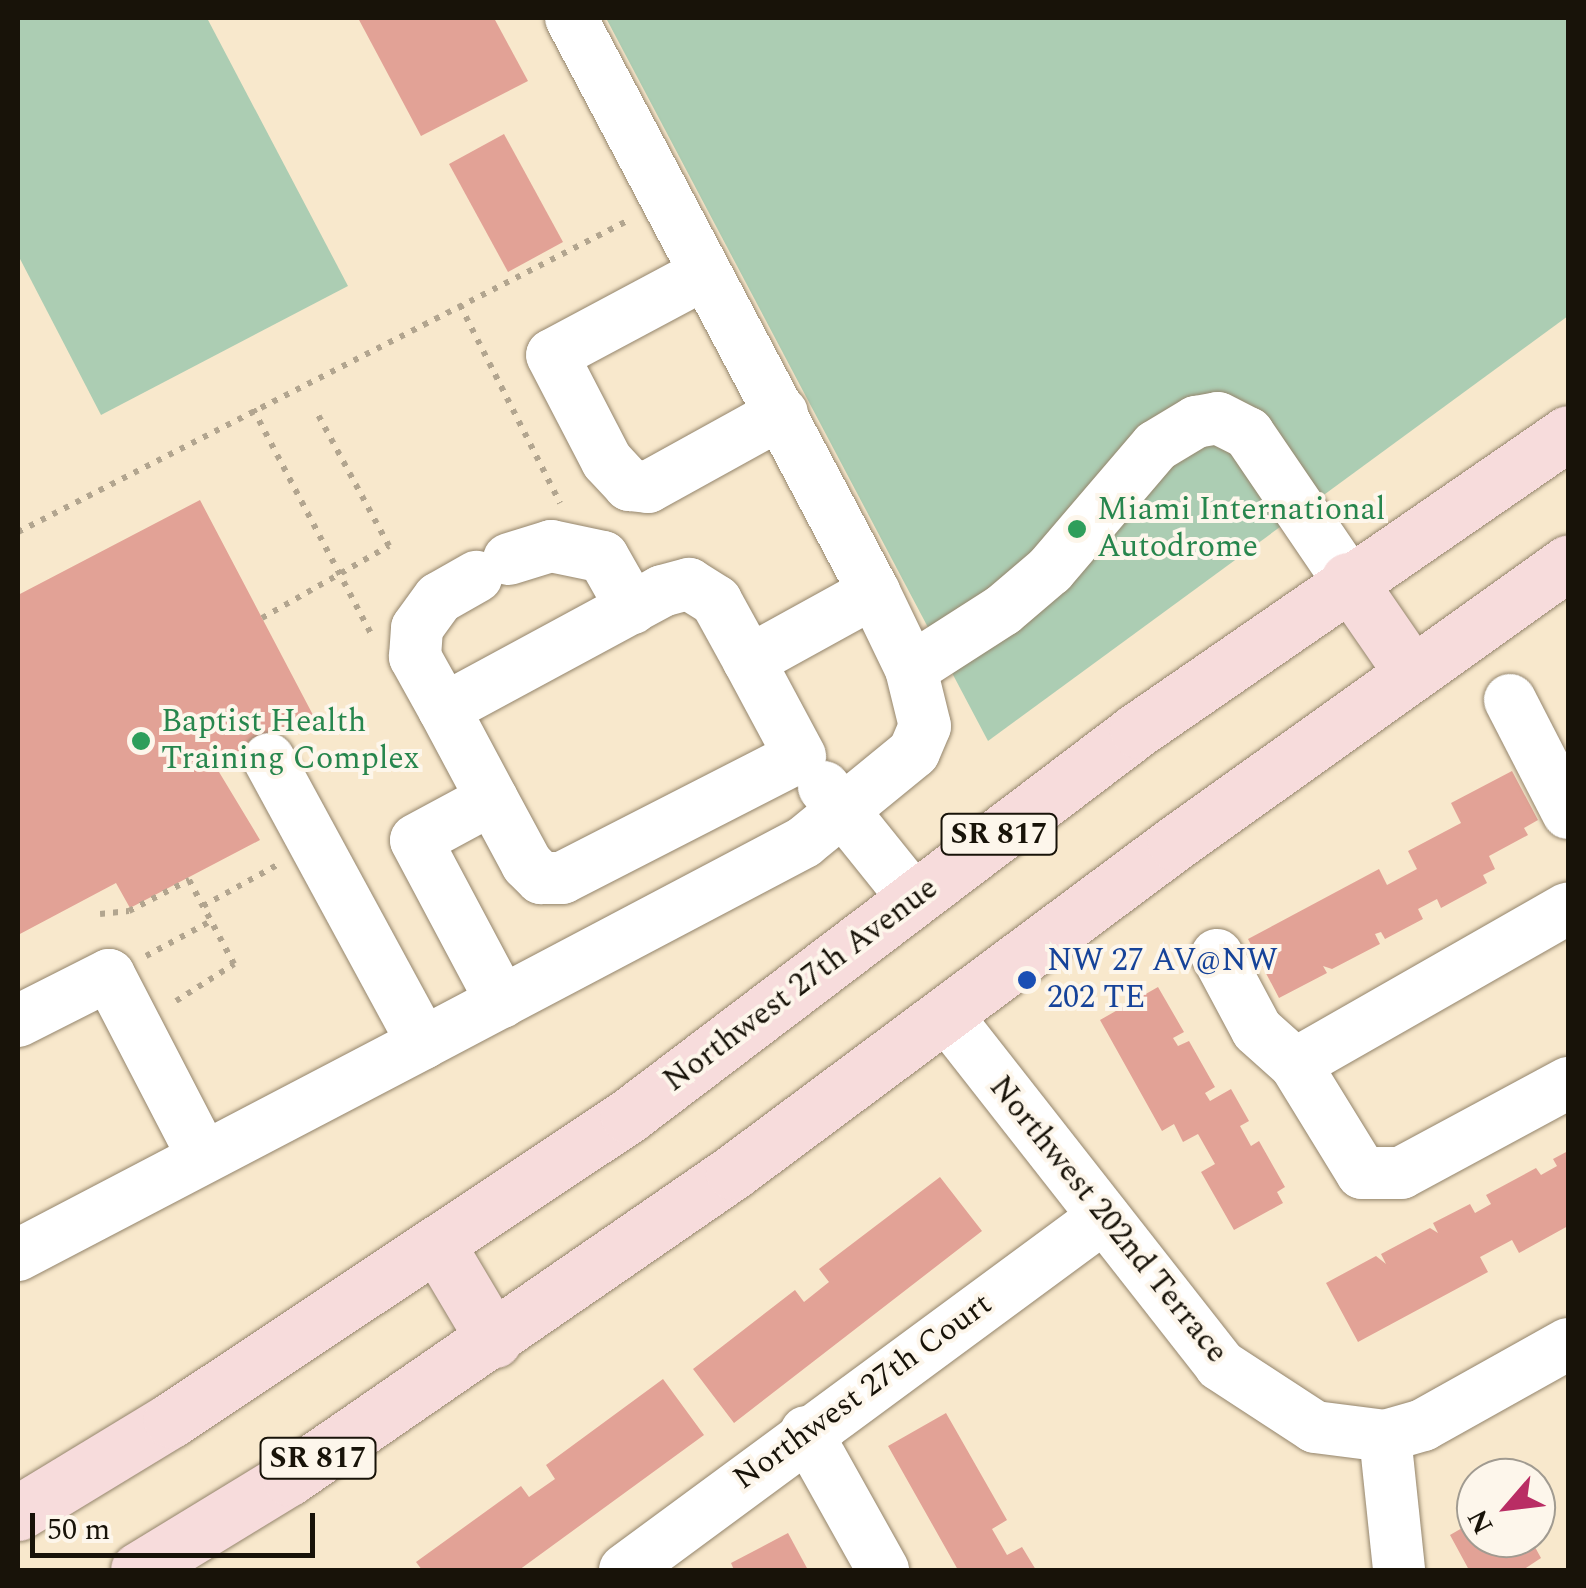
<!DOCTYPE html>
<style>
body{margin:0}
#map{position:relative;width:1586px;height:1588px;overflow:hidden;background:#f8e8cc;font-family:Spectral,serif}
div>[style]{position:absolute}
.green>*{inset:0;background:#accdb3}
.building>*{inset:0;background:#e2a296}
.path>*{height:6px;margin-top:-3px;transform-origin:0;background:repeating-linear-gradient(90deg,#b2a58f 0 5px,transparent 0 13px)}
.roads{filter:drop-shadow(0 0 2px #94856c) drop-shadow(0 0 2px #94856c)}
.minor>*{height:52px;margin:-26px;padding:0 26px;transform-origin:26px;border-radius:26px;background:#fff}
.major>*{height:55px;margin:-27.5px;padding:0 27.5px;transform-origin:27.5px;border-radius:27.5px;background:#f7dcdc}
.dots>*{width:28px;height:28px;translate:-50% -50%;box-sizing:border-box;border:5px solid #fdf6eb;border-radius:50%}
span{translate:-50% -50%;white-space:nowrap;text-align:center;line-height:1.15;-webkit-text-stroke:8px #fdf6eb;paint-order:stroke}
.shield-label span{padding:2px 8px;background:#fdf6eb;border:2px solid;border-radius:8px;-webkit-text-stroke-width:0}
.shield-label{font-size:30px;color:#181309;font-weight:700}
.leisure-label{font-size:32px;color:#27864d}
.left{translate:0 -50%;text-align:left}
.transit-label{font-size:32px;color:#164399}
.street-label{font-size:32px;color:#181309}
.frame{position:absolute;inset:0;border:20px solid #181309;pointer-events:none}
.north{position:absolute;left:1456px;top:1458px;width:100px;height:100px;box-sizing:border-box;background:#fdf6eb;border:2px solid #a19b91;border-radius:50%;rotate:242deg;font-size:28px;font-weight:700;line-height:40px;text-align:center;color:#181309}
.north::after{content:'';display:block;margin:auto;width:35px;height:45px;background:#b92d64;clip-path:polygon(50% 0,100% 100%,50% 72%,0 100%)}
.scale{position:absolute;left:30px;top:1513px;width:285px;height:45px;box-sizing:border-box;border:5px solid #181309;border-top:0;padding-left:12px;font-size:30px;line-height:35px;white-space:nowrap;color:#181309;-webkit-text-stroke:8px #fdf6eb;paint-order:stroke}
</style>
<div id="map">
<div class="green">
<i style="clip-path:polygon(18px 18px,207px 18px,348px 286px,101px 415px,18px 255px)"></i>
<i style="clip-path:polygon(606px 18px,1568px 18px,1568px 316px,988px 741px)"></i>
</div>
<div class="building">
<i style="clip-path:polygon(358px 18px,494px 18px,528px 81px,421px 136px)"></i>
<i style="clip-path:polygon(504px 134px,563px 242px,508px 272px,449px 164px)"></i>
<i style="clip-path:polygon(200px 500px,313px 715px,216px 767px,260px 840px,130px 908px,116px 883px,18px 935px,18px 595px)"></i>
<i style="clip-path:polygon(1512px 771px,1538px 820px,1524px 828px,1528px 835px,1489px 856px,1495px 869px,1483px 875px,1487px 883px,1441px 908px,1437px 899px,1418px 909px,1423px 919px,1385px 939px,1381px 932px,1375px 934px,1380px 944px,1332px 969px,1323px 966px,1327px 973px,1279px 998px,1248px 939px,1379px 869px,1387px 885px,1417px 869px,1408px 851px,1461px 823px,1451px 803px)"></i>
<i style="clip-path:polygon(1158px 987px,1184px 1032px,1173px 1038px,1178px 1046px,1189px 1041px,1215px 1087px,1205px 1093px,1210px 1101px,1231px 1089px,1249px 1121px,1240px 1126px,1251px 1146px,1259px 1141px,1285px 1187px,1277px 1192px,1283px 1203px,1234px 1230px,1201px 1172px,1215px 1164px,1198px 1134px,1183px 1142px,1174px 1124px,1162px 1131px,1100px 1020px)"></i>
<i style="clip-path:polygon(1568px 1151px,1568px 1226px,1519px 1253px,1512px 1240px,1480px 1257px,1488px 1272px,1358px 1342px,1326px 1283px,1376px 1256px,1386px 1264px,1381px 1254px,1430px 1228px,1438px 1233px,1433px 1223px,1470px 1204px,1475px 1213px,1491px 1204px,1486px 1195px,1536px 1168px,1541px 1175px,1557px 1166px,1553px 1159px)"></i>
<i style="clip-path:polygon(940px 1177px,982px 1231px,734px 1423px,693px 1369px,795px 1290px,804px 1302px,829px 1282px,819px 1269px)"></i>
<i style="clip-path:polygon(663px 1379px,704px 1435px,519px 1570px,422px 1570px,416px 1562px,521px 1486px,529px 1497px,555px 1479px,546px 1465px)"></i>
<i style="clip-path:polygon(946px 1413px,1007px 1520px,992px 1529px,1007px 1555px,1022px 1547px,1036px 1570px,958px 1570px,888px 1446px)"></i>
<i style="clip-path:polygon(1476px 1520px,1476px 1538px,1530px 1538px,1541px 1558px,1523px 1570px,1469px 1570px,1450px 1535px)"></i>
<i style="clip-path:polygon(788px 1533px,808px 1570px,734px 1570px,731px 1563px)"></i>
</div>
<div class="path">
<i style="left:460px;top:305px;width:222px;rotate:63.2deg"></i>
<i style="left:253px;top:409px;width:254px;rotate:62.3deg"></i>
<i style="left:18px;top:532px;width:686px;rotate:-27.05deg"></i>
<i style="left:262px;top:618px;width:146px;rotate:-29.6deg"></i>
<i style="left:389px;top:546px;width:151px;rotate:-118.4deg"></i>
<i style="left:100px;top:914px;width:29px;rotate:-6deg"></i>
<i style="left:129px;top:911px;width:68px;rotate:-27.3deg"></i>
<i style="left:189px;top:880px;width:30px;rotate:62deg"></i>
<i style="left:203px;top:906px;width:85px;rotate:-29deg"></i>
<i style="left:146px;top:956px;width:74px;rotate:-28.3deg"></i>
<i style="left:176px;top:1001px;width:69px;rotate:-32.5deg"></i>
<i style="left:234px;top:964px;width:66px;rotate:-118.1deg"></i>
</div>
<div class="roads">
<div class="minor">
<i style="left:704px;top:274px;width:172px;rotate:151.9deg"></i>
<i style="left:552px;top:355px;width:119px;rotate:62.6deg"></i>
<i style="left:607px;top:461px;width:33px;rotate:47deg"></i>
<i style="left:629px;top:485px;width:19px;rotate:6deg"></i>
<i style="left:648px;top:487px;width:153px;rotate:-28.9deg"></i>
<i style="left:509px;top:559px;width:44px;rotate:-17.2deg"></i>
<i style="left:551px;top:546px;width:53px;rotate:11.9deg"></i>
<i style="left:603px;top:557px;width:59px;rotate:60.4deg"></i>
<i style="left:911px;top:669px;width:109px;rotate:-32.7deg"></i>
<i style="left:1003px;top:610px;width:62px;rotate:-40.4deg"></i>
<i style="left:1050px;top:570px;width:163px;rotate:-49.5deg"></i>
<i style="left:1156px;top:446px;width:47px;rotate:-31deg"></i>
<i style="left:1196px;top:422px;width:22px;rotate:-10deg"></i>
<i style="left:1218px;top:418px;width:34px;rotate:27deg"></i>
<i style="left:1248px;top:433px;width:178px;rotate:55.8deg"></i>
<i style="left:1510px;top:700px;width:127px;rotate:62.8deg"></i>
<i style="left:444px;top:709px;width:60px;rotate:-119.1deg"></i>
<i style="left:415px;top:657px;width:29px;rotate:-86deg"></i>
<i style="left:417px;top:628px;width:37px;rotate:-54deg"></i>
<i style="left:439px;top:598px;width:43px;rotate:-29.6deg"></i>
<i style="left:824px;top:787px;width:144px;rotate:51.2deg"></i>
<i style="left:492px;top:799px;width:74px;rotate:61.7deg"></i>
<i style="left:527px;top:864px;width:20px;rotate:45deg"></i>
<i style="left:541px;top:878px;width:21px"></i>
<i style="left:562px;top:878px;width:267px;rotate:-27.1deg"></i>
<i style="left:800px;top:756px;width:108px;rotate:-118.2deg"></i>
<i style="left:1217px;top:955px;width:85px;rotate:61.9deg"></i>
<i style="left:1257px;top:1030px;width:51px;rotate:41.8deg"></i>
<i style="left:1295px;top:1064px;width:128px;rotate:58.4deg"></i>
<i style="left:1362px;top:1173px;width:39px"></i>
<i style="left:1401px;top:1173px;width:190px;rotate:-28.3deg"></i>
<i style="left:502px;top:1002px;width:183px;rotate:-118deg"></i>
<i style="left:416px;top:840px;width:86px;rotate:-28.3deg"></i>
<i style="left:492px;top:799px;width:102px;rotate:-118.1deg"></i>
<i style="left:444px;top:709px;width:248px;rotate:-28.4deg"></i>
<i style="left:662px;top:591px;width:28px;rotate:-15deg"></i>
<i style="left:689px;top:584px;width:32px;rotate:32deg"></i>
<i style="left:716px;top:601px;width:68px;rotate:61.2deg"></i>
<i style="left:749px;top:661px;width:143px;rotate:-28.9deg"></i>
<i style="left:946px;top:1015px;width:444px;rotate:51.9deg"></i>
<i style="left:1220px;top:1365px;width:113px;rotate:33.1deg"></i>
<i style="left:1315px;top:1427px;width:71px;rotate:7.3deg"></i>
<i style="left:1385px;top:1436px;width:40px;rotate:-16deg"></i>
<i style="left:1423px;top:1425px;width:166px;rotate:-29.2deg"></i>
<i style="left:18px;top:1021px;width:102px;rotate:-26.8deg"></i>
<i style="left:109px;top:975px;width:204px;rotate:62.6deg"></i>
<i style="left:423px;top:1043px;width:431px;rotate:-27.8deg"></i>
<i style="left:804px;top:842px;width:142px;rotate:-39.3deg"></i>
<i style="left:914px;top:752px;width:28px;rotate:-67deg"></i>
<i style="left:925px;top:726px;width:59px;rotate:-103.8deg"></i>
<i style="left:911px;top:669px;width:85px;rotate:-115.7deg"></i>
<i style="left:874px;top:592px;width:649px;rotate:-117.83deg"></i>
<i style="left:1295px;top:1064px;width:314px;rotate:-29.7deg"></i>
<i style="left:18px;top:1255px;width:457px;rotate:-27.6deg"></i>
<i style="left:423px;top:1043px;width:323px;rotate:-118.5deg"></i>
<i style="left:806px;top:1432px;width:158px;rotate:60.8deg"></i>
<i style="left:1385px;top:1436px;width:135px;rotate:84deg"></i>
<i style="left:625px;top:1570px;width:595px;rotate:-36.39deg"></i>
</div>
<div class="major">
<i style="left:1348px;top:580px;width:113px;rotate:55.5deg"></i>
<i style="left:437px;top:1244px;width:112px;rotate:59.3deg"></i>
<i style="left:18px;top:1513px;width:179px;rotate:-31.3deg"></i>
<i style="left:171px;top:1420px;width:549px;rotate:-33.63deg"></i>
<i style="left:628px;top:1116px;width:639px;rotate:-37.17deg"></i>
<i style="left:1137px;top:730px;width:523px;rotate:-34.57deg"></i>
<i style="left:138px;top:1570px;width:177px;rotate:-31.4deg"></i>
<i style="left:289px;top:1478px;width:539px;rotate:-34.57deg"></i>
<i style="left:733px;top:1172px;width:551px;rotate:-36.66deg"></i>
<i style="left:1175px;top:843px;width:483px;rotate:-35.5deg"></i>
</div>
</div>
<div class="dots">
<i style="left:1077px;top:529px;background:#2e9e5b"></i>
<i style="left:141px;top:741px;background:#2e9e5b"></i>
<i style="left:1027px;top:980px;background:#1a4fb4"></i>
</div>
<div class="shield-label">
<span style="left:999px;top:834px">SR 817</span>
<span style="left:318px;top:1458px">SR 817</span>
</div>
<div class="leisure-label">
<span class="left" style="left:1097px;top:529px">Miami International<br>Autodrome</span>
<span class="left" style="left:161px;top:741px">Baptist Health<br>Training Complex</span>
</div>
<div class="transit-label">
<span class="left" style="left:1047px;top:980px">NW 27 AV@NW<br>202 TE</span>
</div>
<div class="street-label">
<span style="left:801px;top:985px;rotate:-37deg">Northwest 27th Avenue</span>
<span style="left:1108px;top:1220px;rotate:51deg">Northwest 202nd Terrace</span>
<span style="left:863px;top:1392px;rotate:-36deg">Northwest 27th Court</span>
</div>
<div class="frame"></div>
<div class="north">N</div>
<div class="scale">50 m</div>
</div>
